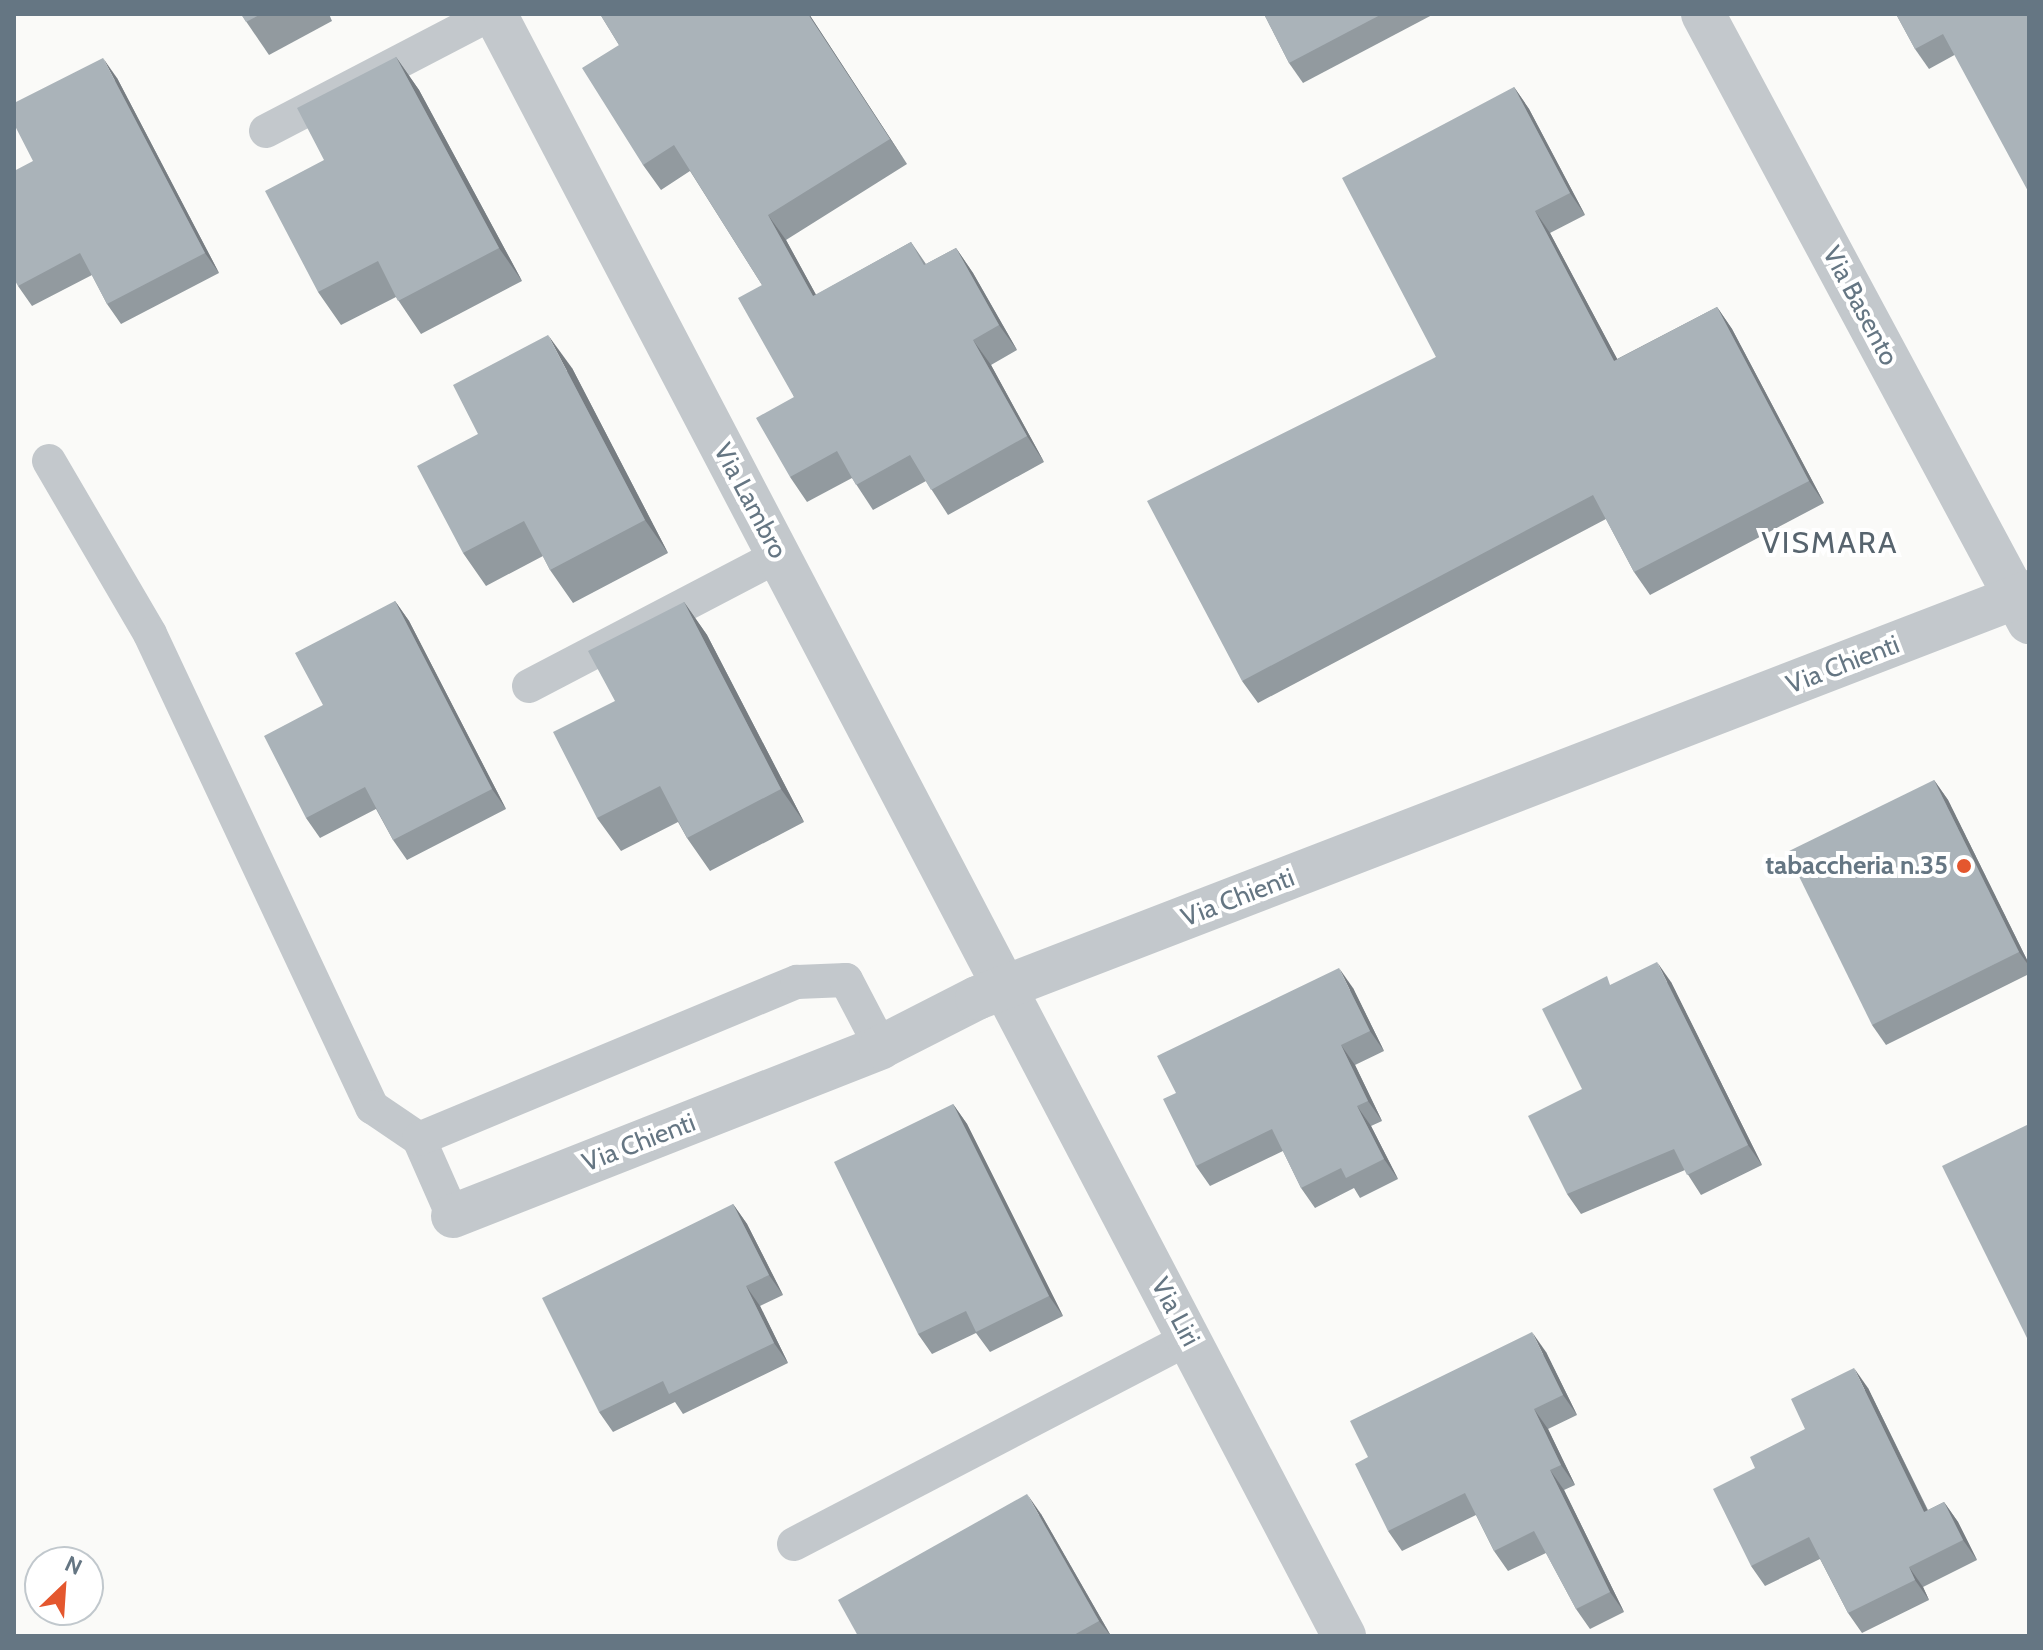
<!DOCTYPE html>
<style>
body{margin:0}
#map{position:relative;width:2043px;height:1650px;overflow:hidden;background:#fafaf8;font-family:Cabin,sans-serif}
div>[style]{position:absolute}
.lane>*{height:34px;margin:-17px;padding:0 17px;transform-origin:17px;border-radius:17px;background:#c3c8cc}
.street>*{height:44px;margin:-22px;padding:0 22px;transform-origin:22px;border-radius:22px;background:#c3c8cc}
.wall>*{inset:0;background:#929a9f}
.shaded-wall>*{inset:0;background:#777d82}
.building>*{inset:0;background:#aab3b9}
.dots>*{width:22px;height:22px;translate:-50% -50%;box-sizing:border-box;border:4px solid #fff;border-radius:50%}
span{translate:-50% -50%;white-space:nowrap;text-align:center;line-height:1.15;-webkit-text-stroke:8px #fff;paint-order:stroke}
.street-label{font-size:26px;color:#657683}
.poi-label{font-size:26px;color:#657683;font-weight:700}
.right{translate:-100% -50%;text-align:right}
.quarter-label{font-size:30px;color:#57646e;letter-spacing:2px}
.frame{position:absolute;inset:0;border:16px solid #657683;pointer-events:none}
.north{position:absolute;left:24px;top:1546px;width:80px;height:80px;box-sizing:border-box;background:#fff;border:2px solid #c1c8cd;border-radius:50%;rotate:25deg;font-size:22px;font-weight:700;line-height:32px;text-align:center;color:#657683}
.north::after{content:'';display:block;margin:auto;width:28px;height:36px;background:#e4572e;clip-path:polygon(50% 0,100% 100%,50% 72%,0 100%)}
</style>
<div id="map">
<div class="lane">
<i style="left:266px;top:131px;width:254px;rotate:-27.5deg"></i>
<i style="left:49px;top:461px;width:200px;rotate:59.7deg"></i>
<i style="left:150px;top:634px;width:523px;rotate:64.86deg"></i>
<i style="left:372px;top:1107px;width:57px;rotate:34.2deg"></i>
<i style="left:419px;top:1139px;width:84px;rotate:66.2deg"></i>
<i style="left:529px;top:686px;width:281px;rotate:-27.6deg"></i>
<i style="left:419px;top:1139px;width:409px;rotate:-22.6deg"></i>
<i style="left:797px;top:982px;width:49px;rotate:-2.3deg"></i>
<i style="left:846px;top:980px;width:76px;rotate:62.4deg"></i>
<i style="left:794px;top:1544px;width:445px;rotate:-27.5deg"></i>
</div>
<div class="street">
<i style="left:495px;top:14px;width:1831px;rotate:62.37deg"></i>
<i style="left:1703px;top:14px;width:690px;rotate:61.8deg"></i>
<i style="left:453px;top:1216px;width:460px;rotate:-21.5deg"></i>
<i style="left:881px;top:1047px;width:108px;rotate:-27deg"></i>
<i style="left:977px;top:998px;width:1128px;rotate:-21.1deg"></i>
</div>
<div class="wall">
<i style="clip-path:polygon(241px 14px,329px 14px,332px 21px,269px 55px)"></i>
<i style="clip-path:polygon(600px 14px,809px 14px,907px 164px,786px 240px,816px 295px,911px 242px,926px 264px,956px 248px,973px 273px,1017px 350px,991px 365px,1044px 462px,948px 515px,926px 481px,873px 510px,852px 478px,807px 502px,790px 477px,794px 397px,762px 285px,690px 171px,661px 190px,643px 165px,619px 45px)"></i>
<i style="clip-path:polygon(1264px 14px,1434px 14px,1303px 83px,1289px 63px)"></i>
<i style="clip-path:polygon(1896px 14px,2029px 14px,1929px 69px,1915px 49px)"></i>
<i style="clip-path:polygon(396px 57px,419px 90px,522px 281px,421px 334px,396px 297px,341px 325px,318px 292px,324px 160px)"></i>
<i style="clip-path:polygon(117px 78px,219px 273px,121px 324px,107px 304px,92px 275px,32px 306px,18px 286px,33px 161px)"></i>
<i style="clip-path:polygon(1514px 87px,1529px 109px,1585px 215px,1550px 233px,1617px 359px,1717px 307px,1732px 329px,1824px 503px,1650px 595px,1634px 572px,1606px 519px,1258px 703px,1242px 681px,1436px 357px)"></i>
<i style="clip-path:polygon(572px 368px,668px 553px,573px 603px,550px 570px,543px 556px,486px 586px,463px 553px,478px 434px)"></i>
<i style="clip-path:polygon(395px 601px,409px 621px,506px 809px,407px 860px,393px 840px,376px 809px,320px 838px,306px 818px,323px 705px)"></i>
<i style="clip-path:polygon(684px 602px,707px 635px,804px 822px,710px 871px,687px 838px,678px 822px,621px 851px,597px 818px,615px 701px)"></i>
<i style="clip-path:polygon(1934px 780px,1948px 800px,2029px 964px,2029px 974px,1886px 1045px,1872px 1025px)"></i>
<i style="clip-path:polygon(1671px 982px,1762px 1165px,1701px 1195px,1685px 1170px,1581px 1214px,1567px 1194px,1612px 984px)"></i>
<i style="clip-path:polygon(1353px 988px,1384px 1051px,1355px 1065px,1382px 1121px,1371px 1126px,1398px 1179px,1360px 1198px,1354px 1188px,1315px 1208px,1301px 1188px,1283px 1151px,1210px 1186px,1196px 1166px,1176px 1093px)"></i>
<i style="clip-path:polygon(953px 1104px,967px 1124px,1063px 1316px,990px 1352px,976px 1333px,932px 1354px,918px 1334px)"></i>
<i style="clip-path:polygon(733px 1204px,747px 1224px,783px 1295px,760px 1306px,788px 1363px,683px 1414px,675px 1402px,613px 1432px,599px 1412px)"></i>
<i style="clip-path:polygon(1546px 1352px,1577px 1415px,1548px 1429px,1575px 1485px,1564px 1490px,1624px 1612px,1590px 1629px,1576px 1609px,1546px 1553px,1508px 1571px,1494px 1551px,1476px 1515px,1402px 1551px,1388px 1531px)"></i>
<i style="clip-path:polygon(1868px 1388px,1928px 1510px,1944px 1502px,1958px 1522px,1977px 1560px,1923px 1587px,1929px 1600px,1862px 1633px,1848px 1613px,1820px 1559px,1765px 1586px,1751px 1566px,1805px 1429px)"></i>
<i style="clip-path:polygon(1041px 1514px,1111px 1636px,858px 1636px)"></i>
</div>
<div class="shaded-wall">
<i style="clip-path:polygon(808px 14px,809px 14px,907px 164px,890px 139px)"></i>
<i style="clip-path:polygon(396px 57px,419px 90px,522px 281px,499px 248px)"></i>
<i style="clip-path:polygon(103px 58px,117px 78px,219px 273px,205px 253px)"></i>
<i style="clip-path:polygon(1514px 87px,1529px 109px,1585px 215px,1570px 193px)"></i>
<i style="clip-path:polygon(1535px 211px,1550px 233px,1630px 383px,1614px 361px)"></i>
<i style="clip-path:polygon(768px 215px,786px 240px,831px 322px,813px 296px)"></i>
<i style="clip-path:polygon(956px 248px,973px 273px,1017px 350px,999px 325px)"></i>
<i style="clip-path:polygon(1717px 307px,1732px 329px,1824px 503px,1809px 481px)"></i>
<i style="clip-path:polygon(548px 335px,572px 368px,668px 553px,645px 520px)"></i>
<i style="clip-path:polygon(973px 340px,991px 365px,1044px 462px,1027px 436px)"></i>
<i style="clip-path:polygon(395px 601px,409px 621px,506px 809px,492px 789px)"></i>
<i style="clip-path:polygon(684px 602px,707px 635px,804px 822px,781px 789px)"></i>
<i style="clip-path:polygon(1934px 780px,1948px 800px,2029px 964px,2029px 966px,2019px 952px)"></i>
<i style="clip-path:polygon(1657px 962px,1671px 982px,1762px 1165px,1748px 1145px)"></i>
<i style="clip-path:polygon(1339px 968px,1353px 988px,1384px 1051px,1370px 1031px)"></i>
<i style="clip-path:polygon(1341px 1045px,1355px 1065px,1382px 1121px,1368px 1101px)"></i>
<i style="clip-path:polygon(953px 1104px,967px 1124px,1063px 1316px,1049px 1296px)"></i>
<i style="clip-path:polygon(1357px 1106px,1371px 1126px,1398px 1179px,1384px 1159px)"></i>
<i style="clip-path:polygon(733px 1204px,747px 1224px,783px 1295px,769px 1275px)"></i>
<i style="clip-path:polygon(746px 1286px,760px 1306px,788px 1363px,774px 1343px)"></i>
<i style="clip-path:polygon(1532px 1332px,1546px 1352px,1577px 1415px,1563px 1395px)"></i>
<i style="clip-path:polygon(1854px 1368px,1868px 1388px,1938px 1532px,1924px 1512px)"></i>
<i style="clip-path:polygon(1534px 1409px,1548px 1429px,1575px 1485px,1561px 1465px)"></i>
<i style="clip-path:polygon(1550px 1470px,1564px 1490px,1624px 1612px,1610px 1592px)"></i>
<i style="clip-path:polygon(1027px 1494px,1041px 1514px,1111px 1636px,1099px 1621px)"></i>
<i style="clip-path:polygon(1944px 1502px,1958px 1522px,1977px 1560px,1963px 1540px)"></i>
<i style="clip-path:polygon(1909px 1567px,1923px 1587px,1929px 1600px,1915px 1580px)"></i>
</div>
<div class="building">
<i style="clip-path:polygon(241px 14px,261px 14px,246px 22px)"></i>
<i style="clip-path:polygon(600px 14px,808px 14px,890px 139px,768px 215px,813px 296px,911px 242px,924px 265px,956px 248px,999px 325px,973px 340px,1027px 436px,931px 490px,910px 455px,856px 485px,837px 451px,790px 477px,756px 418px,794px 397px,738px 298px,762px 285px,674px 145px,643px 165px,582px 68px,619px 45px)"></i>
<i style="clip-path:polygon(1264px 14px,1382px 14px,1289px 63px)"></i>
<i style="clip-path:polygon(1896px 14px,2029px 14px,2029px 193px,1943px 34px,1915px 49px)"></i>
<i style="clip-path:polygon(396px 57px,499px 248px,398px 301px,378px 261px,318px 292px,265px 191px,324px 160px,297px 108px)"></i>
<i style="clip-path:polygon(103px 58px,205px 253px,107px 304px,80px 253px,18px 286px,14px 279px,14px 171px,33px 161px,14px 124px,14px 103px)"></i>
<i style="clip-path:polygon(1514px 87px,1570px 193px,1535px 211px,1614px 361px,1717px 307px,1809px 481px,1634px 572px,1593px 495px,1242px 681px,1147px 501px,1436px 357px,1342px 178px)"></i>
<i style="clip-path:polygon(548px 335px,645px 520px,550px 570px,524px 521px,463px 553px,417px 466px,478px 434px,453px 385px)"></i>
<i style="clip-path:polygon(395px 601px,492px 789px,393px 840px,365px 787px,306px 818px,264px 736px,323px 705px,295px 653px)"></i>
<i style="clip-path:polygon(684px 602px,781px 789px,687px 838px,660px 786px,597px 818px,553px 732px,615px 701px,588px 651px)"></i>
<i style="clip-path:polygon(1934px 780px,2019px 952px,1872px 1025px,1787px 852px)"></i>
<i style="clip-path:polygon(1657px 962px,1748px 1145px,1687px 1175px,1674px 1149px,1567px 1194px,1528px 1116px,1582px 1089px,1542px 1009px,1607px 976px,1610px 985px)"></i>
<i style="clip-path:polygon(1339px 968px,1370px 1031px,1341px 1045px,1368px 1101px,1357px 1106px,1384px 1159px,1346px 1178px,1341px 1168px,1301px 1188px,1272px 1129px,1196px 1166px,1163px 1099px,1176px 1093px,1157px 1056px)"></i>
<i style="clip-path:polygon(953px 1104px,1049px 1296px,976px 1332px,966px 1311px,918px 1334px,834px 1162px)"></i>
<i style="clip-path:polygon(2029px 1124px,2029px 1339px,2028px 1340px,1942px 1166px)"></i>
<i style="clip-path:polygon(733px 1204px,769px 1275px,746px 1286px,774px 1343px,669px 1394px,663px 1381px,599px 1412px,542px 1298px)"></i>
<i style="clip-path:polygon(1532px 1332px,1563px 1395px,1534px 1409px,1561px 1465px,1550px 1470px,1610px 1592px,1576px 1609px,1534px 1531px,1494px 1551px,1465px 1493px,1388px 1531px,1355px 1464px,1368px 1457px,1350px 1421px)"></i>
<i style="clip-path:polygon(1854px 1368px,1924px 1512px,1944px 1502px,1963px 1540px,1909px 1567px,1915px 1580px,1848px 1613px,1809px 1537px,1751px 1566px,1713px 1489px,1755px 1468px,1750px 1457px,1805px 1429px,1791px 1399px)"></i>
<i style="clip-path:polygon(1027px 1494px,1099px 1621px,1072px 1636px,858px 1636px,838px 1600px)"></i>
</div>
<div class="dots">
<i style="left:1964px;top:866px;background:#e4572e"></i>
</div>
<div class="street-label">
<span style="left:1860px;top:306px;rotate:62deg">Via Basento</span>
<span style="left:750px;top:501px;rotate:62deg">Via Lambro</span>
<span style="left:1843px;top:665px;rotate:-21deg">Via Chienti</span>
<span style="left:1238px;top:898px;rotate:-21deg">Via Chienti</span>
<span style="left:639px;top:1143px;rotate:-21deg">Via Chienti</span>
<span style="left:1175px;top:1312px;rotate:62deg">Via Liri</span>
</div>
<div class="poi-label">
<span class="right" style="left:1948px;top:866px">tabaccheria n.35</span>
</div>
<div class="quarter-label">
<span style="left:1830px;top:543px">VISMARA</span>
</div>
<div class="frame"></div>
<div class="north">N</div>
</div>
